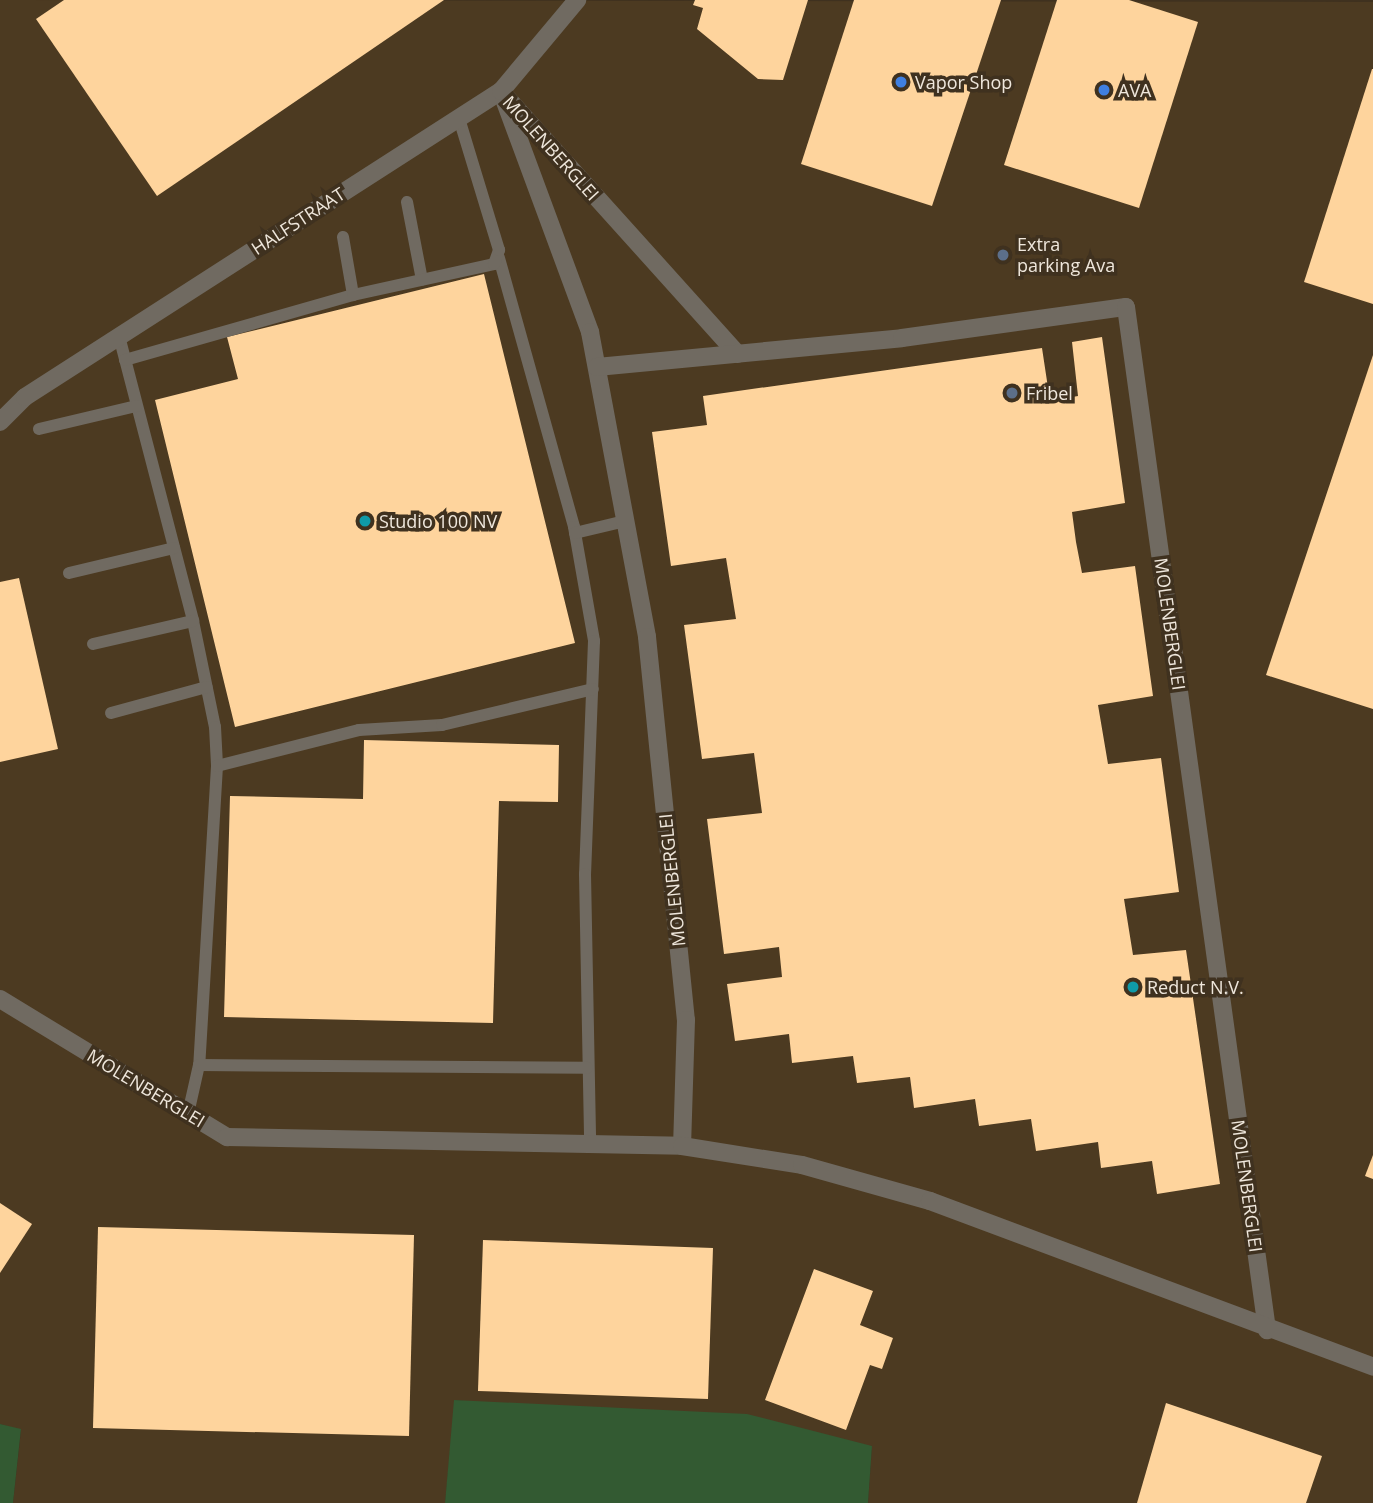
<!DOCTYPE html>
<style>
body{margin:0}
#map{position:relative;width:1373px;height:1503px;overflow:hidden;background:#3f311f;font-family:"Open Sans",sans-serif}
div>[style]{position:absolute}
.built>*{inset:0;background:#4c3a21}
.green>*{inset:0;background:#335a32}
.building>*{inset:0;background:#fed49d}
.lane>*{height:12px;margin:-6px;padding:0 6px;transform-origin:6px;border-radius:6px;background:#706a61}
.street>*{height:18px;margin:-9px;padding:0 9px;transform-origin:9px;border-radius:9px;background:#706a61}
.dots>*{width:19px;height:19px;translate:-50% -50%;box-sizing:border-box;border:4px solid #3f311f;border-radius:50%}
span{translate:-50% -50%;white-space:nowrap;text-align:center;line-height:1.15;-webkit-text-stroke:7px #3f311f;paint-order:stroke}
.poi-label{font-size:18px;color:#efe7dc}
.left{translate:0 -50%;text-align:left}
.street-label{font-size:18px;color:#efe7dc}
</style>
<div id="map">
<div class="built">
<i style="clip-path:polygon(0 0,1373px 2px,1373px 1503px,868px 1503px,872px 1446px,455px 1400px,445px 1503px,13px 1503px,21px 1430px,0 1424px)"></i>
</div>
<div class="green">
<i style="clip-path:polygon(454px 1400px,747px 1414px,872px 1446px,868px 1503px,445px 1503px)"></i>
<i style="clip-path:polygon(0 1424px,21px 1429px,13px 1503px,0 1503px)"></i>
</div>
<div class="building">
<i style="clip-path:polygon(64px 0,444px 0,157px 196px,36px 19px)"></i>
<i style="clip-path:polygon(695px 0,808px 0,783px 80px,758px 79px,697px 29px,703px 8px,693px 5px)"></i>
<i style="clip-path:polygon(854px 0,1001px 0,932px 206px,801px 164px)"></i>
<i style="clip-path:polygon(1057px 0,1129px 0,1198px 22px,1139px 208px,1004px 165px)"></i>
<i style="clip-path:polygon(1372px 69px,1373px 69px,1373px 304px,1304px 282px)"></i>
<i style="clip-path:polygon(484px 274px,575px 643px,235px 727px,155px 400px,238px 379px,227px 337px)"></i>
<i style="clip-path:polygon(1102px 337px,1125px 503px,1072px 512px,1076px 542px,1082px 573px,1135px 566px,1153px 696px,1098px 705px,1108px 764px,1161px 758px,1179px 892px,1124px 899px,1133px 955px,1186px 950px,1220px 1184px,1157px 1194px,1152px 1161px,1101px 1168px,1098px 1142px,1036px 1151px,1031px 1119px,979px 1126px,975px 1099px,914px 1108px,910px 1077px,857px 1083px,853px 1056px,792px 1063px,789px 1034px,735px 1041px,727px 984px,782px 977px,779px 947px,724px 954px,707px 819px,762px 813px,754px 753px,702px 759px,684px 625px,736px 619px,726px 558px,671px 566px,652px 432px,707px 425px,703px 396px,1042px 348px,1050px 401px,1078px 396px,1072px 342px)"></i>
<i style="clip-path:polygon(1373px 355px,1373px 709px,1266px 675px)"></i>
<i style="clip-path:polygon(19px 578px,58px 749px,0 762px,0 582px)"></i>
<i style="clip-path:polygon(364px 740px,559px 745px,558px 802px,499px 801px,493px 1023px,224px 1017px,230px 796px,363px 799px)"></i>
<i style="clip-path:polygon(1373px 1155px,1373px 1179px,1365px 1176px)"></i>
<i style="clip-path:polygon(0 1203px,32px 1224px,0 1273px)"></i>
<i style="clip-path:polygon(98px 1227px,414px 1235px,409px 1436px,93px 1428px)"></i>
<i style="clip-path:polygon(483px 1240px,713px 1248px,708px 1399px,478px 1391px)"></i>
<i style="clip-path:polygon(814px 1269px,873px 1291px,860px 1325px,893px 1338px,882px 1369px,870px 1365px,846px 1430px,765px 1400px)"></i>
<i style="clip-path:polygon(1166px 1403px,1322px 1456px,1306px 1503px,1137px 1503px)"></i>
</div>
<div class="lane">
<i style="left:407px;top:202px;width:79px;rotate:79.1deg"></i>
<i style="left:343px;top:237px;width:59px;rotate:80.2deg"></i>
<i style="left:499px;top:258px;width:279px;rotate:74.4deg"></i>
<i style="left:574px;top:527px;width:116px;rotate:80deg"></i>
<i style="left:594px;top:641px;width:233px;rotate:92.2deg"></i>
<i style="left:585px;top:874px;width:271px;rotate:88.9deg"></i>
<i style="left:119px;top:336px;width:294px;rotate:75.4deg"></i>
<i style="left:193px;top:621px;width:108px;rotate:78.3deg"></i>
<i style="left:215px;top:727px;width:39px;rotate:87deg"></i>
<i style="left:217px;top:766px;width:300px;rotate:93.4deg"></i>
<i style="left:199px;top:1065px;width:50px;rotate:102.7deg"></i>
<i style="left:125px;top:360px;width:237px;rotate:-15.9deg"></i>
<i style="left:353px;top:295px;width:144px;rotate:-12.4deg"></i>
<i style="left:494px;top:264px;width:15px;rotate:-70deg"></i>
<i style="left:499px;top:250px;width:138px;rotate:-106.9deg"></i>
<i style="left:39px;top:429px;width:100px;rotate:-13.3deg"></i>
<i style="left:575px;top:533px;width:51px;rotate:-13.5deg"></i>
<i style="left:69px;top:573px;width:108px;rotate:-13.4deg"></i>
<i style="left:93px;top:644px;width:103px;rotate:-13deg"></i>
<i style="left:111px;top:713px;width:99px;rotate:-15.2deg"></i>
<i style="left:217px;top:766px;width:146px;rotate:-14.2deg"></i>
<i style="left:359px;top:730px;width:83px;rotate:-3.4deg"></i>
<i style="left:442px;top:725px;width:155px;rotate:-13.4deg"></i>
<i style="left:199px;top:1065px;width:388px;rotate:0.4deg"></i>
</div>
<div class="street">
<i style="left:501px;top:91px;width:257px;rotate:69.7deg"></i>
<i style="left:590px;top:332px;width:310px;rotate:79.4deg"></i>
<i style="left:647px;top:637px;width:385px;rotate:84.2deg"></i>
<i style="left:686px;top:1020px;width:126px;rotate:91.8deg"></i>
<i style="left:508px;top:99px;width:343px;rotate:48deg"></i>
<i style="left:597px;top:367px;width:306px;rotate:-5.4deg"></i>
<i style="left:902px;top:338px;width:226px;rotate:-7.9deg"></i>
<i style="left:1126px;top:307px;width:1033px;rotate:82.15deg"></i>
<i style="left:0;top:422px;width:35px;rotate:-45deg"></i>
<i style="left:25px;top:397px;width:566px;rotate:-32.74deg"></i>
<i style="left:501px;top:91px;width:119px;rotate:-50.1deg"></i>
<i style="left:0;top:999px;width:266px;rotate:31.3deg"></i>
<i style="left:227px;top:1137px;width:455px;rotate:1.1deg"></i>
<i style="left:682px;top:1146px;width:121px;rotate:9deg"></i>
<i style="left:802px;top:1165px;width:133px;rotate:15.7deg"></i>
<i style="left:930px;top:1201px;width:473px;rotate:20.5deg"></i>
</div>
<div class="dots">
<i style="left:901px;top:82px;background:#3f7fe0"></i>
<i style="left:1104px;top:90px;background:#3f7fe0"></i>
<i style="left:1003px;top:255px;background:#5c6f8a"></i>
<i style="left:1012px;top:393px;background:#5c6f8a"></i>
<i style="left:365px;top:521px;background:#0f9aa8"></i>
<i style="left:1133px;top:987px;background:#0f9aa8"></i>
</div>
<div class="poi-label">
<span class="left" style="left:915px;top:82px">Vapor Shop</span>
<span class="left" style="left:1118px;top:90px">AVA</span>
<span class="left" style="left:1017px;top:255px">Extra<br>parking Ava</span>
<span class="left" style="left:1026px;top:393px">Fribel</span>
<span class="left" style="left:379px;top:521px">Studio 100 NV</span>
<span class="left" style="left:1147px;top:987px">Reduct N.V.</span>
</div>
<div class="street-label">
<span style="left:551px;top:148px;rotate:48deg">MOLENBERGLEI</span>
<span style="left:298px;top:221px;rotate:-33deg">HALFSTRAAT</span>
<span style="left:1170px;top:624px;rotate:82deg">MOLENBERGLEI</span>
<span style="left:672px;top:880px;rotate:-96deg">MOLENBERGLEI</span>
<span style="left:146px;top:1088px;rotate:31deg">MOLENBERGLEI</span>
<span style="left:1247px;top:1186px;rotate:82deg">MOLENBERGLEI</span>
</div>
</div>
